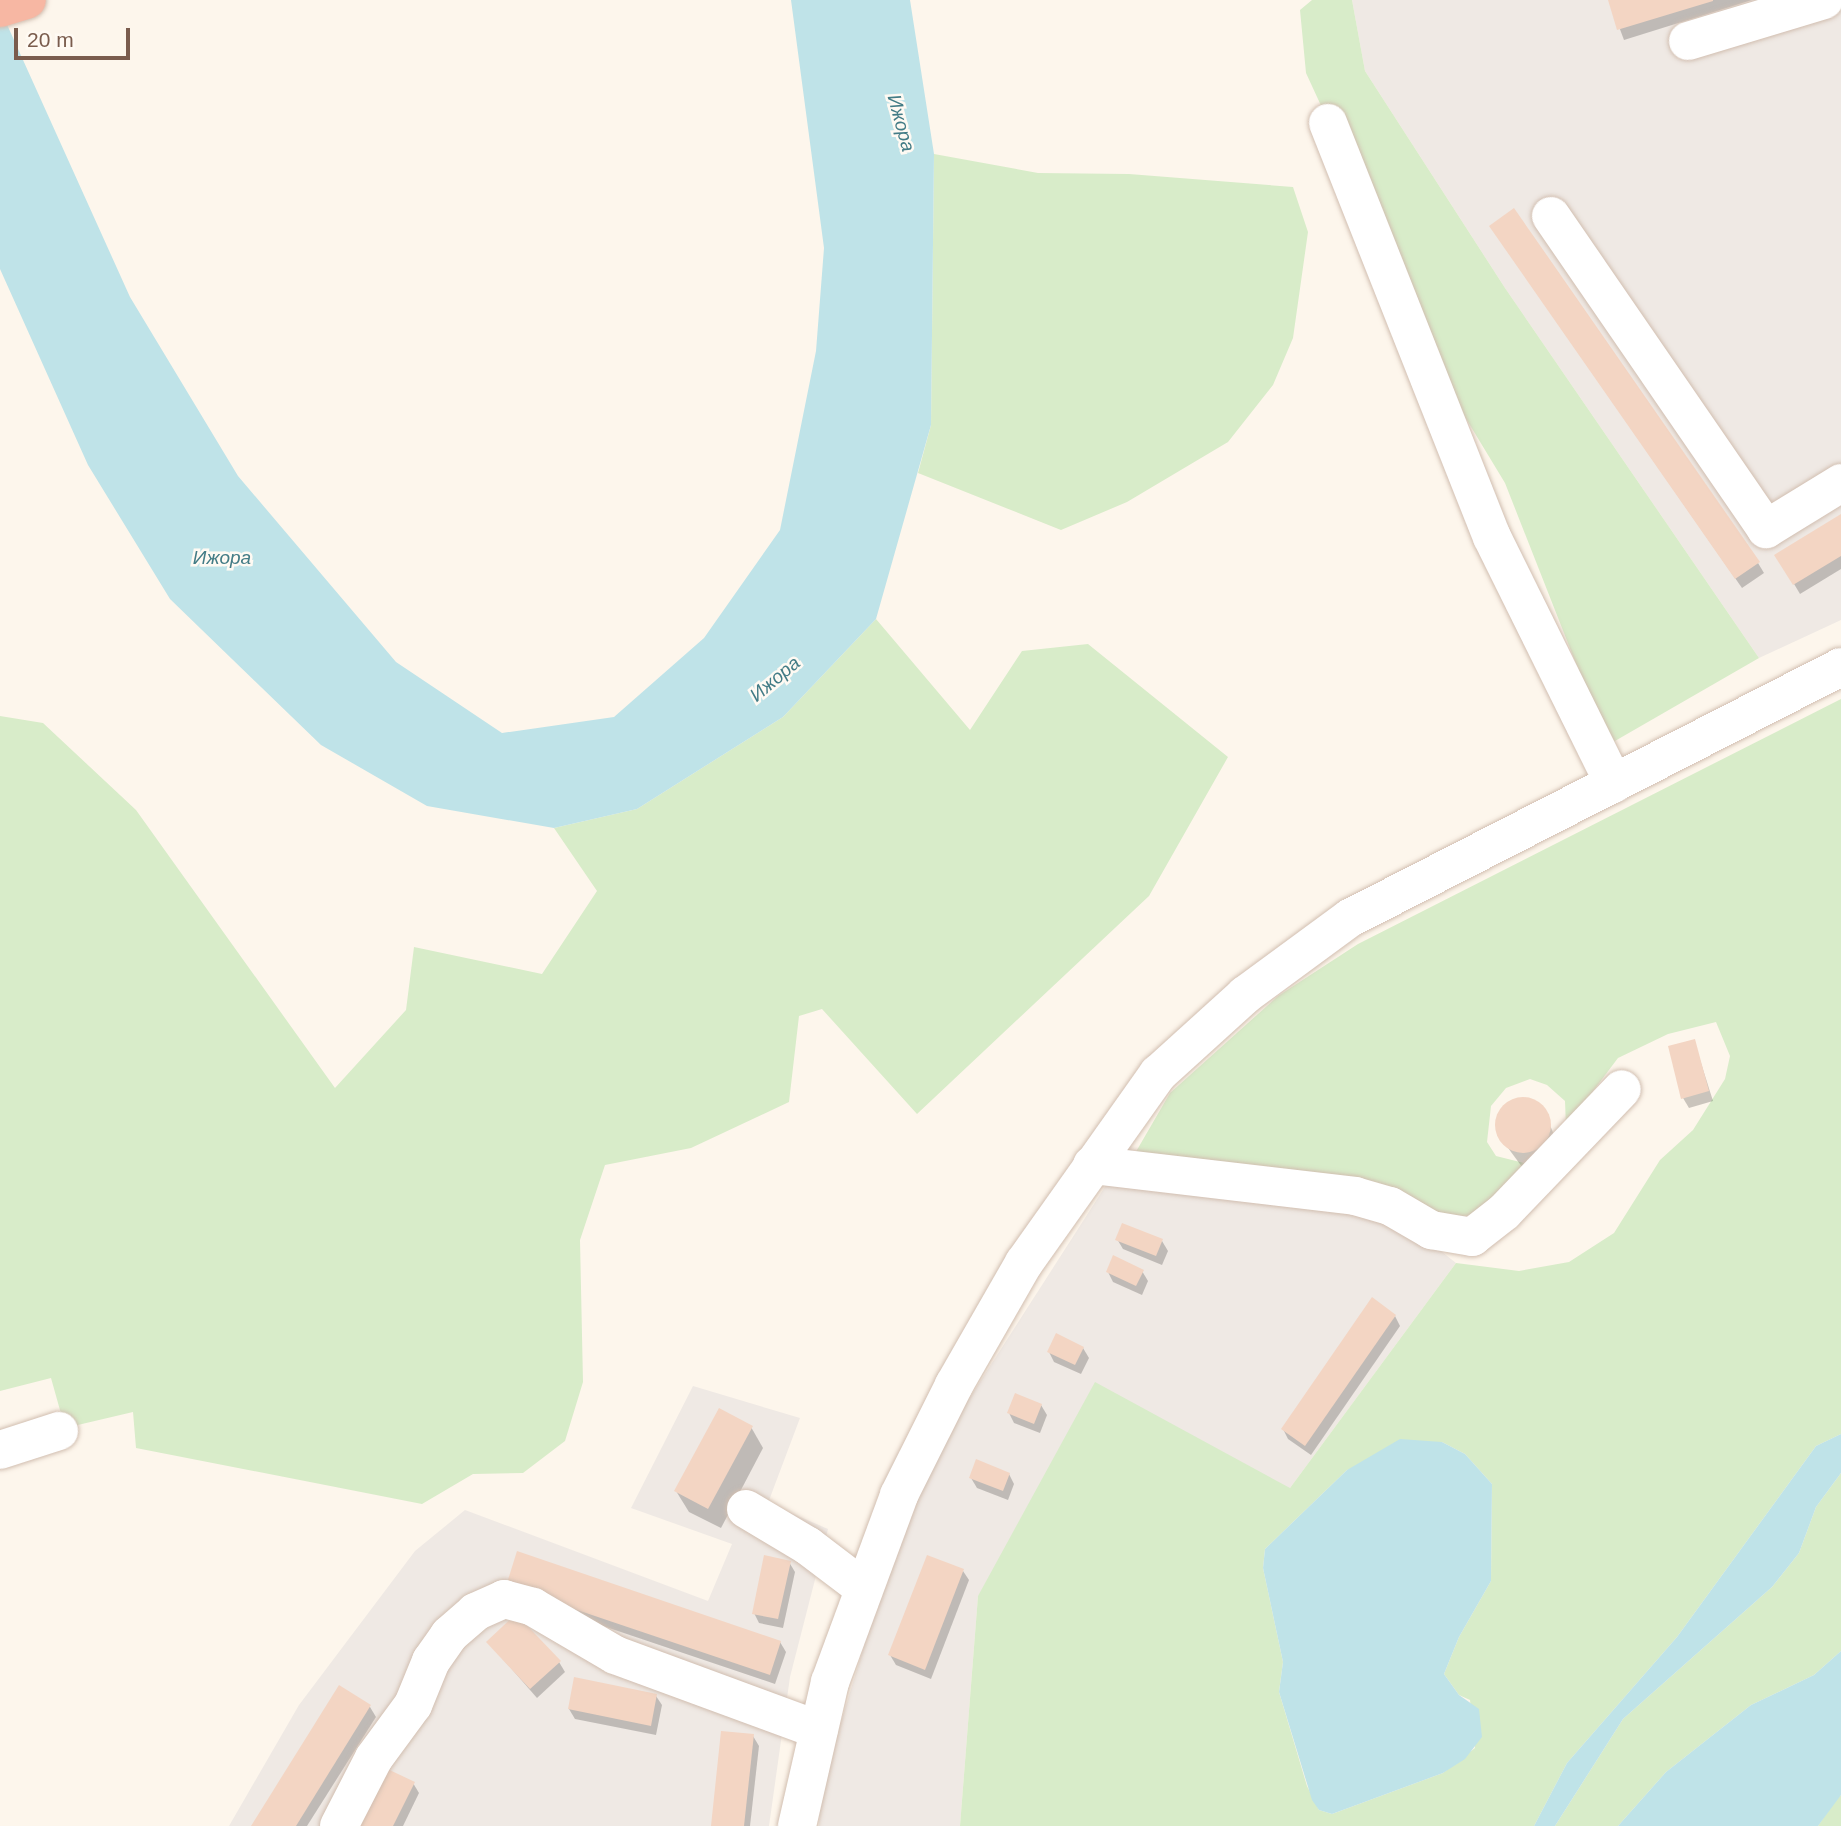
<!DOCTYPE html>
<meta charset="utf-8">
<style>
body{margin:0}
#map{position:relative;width:1841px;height:1826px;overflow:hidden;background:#fdf6ec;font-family:Helvetica,sans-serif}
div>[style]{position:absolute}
.industrial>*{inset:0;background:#efe9e4}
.green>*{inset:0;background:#d8ecc9}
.water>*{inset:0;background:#bfe3e8}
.shadow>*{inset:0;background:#0003}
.building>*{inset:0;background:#f3d5c3}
.round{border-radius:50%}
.roads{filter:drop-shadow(0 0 2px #d1beb0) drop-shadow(0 0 2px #d1beb0)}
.minor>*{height:38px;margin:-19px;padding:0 19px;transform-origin:19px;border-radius:19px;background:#fff}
.highway>*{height:38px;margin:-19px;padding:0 19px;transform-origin:19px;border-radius:19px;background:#f7b7a3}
span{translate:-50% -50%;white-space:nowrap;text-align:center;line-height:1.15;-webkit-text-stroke:5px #fffaf3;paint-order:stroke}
.water-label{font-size:19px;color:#437c86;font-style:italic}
.scale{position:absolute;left:14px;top:28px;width:116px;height:32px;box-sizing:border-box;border:4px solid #7a5c4d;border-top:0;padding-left:9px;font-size:21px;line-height:24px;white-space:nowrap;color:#7a5c4d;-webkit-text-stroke:5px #fffaf3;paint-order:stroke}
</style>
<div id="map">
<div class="industrial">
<i style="clip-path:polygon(1352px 0,1841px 0,1841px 620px,1759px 658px,1505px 288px,1365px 71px)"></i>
<i style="clip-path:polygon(1110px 1179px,1292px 1195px,1422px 1236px,1456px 1263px,1290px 1488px,978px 1596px,960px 1826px,819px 1826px,820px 1791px,894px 1548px,958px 1416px)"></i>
<i style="clip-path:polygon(693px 1386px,800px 1418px,768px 1503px,828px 1529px,790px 1677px,769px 1826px,229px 1826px,299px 1705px,415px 1551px,465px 1510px,708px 1601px,732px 1544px,631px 1508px)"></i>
</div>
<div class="green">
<i style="clip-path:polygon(1312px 0,1352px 0,1365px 71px,1505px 288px,1759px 658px,1608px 745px,1505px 483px,1462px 412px,1306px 73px,1300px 10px)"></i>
<i style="clip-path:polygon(934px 154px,1038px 173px,1129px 174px,1293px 187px,1308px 232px,1293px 338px,1273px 385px,1228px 442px,1127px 502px,1061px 530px,918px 473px,931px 425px)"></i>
<i style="clip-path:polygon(876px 619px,970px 730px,1022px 651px,1088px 644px,1228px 757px,1149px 896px,917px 1114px,822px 1009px,799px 1016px,789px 1102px,691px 1148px,605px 1165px,580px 1240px,583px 1382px,565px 1441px,523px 1473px,473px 1474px,422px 1504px,136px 1448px,133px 1412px,65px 1428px,51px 1378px,0 1391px,0 716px,43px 723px,136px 810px,335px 1088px,406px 1010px,414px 947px,542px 974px,597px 891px,554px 828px,637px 809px,783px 717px)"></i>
<i style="clip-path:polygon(evenodd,1841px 699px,1841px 1434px,1816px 1446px,1677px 1637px,1567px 1763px,1534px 1826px,960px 1826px,978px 1596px,1095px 1382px,1290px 1488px,1456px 1263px,1519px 1271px,1569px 1262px,1614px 1233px,1660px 1160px,1693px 1130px,1725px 1079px,1730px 1056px,1716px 1022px,1668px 1034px,1618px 1058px,1566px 1127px,1565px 1101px,1547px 1085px,1530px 1079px,1506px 1088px,1491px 1106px,1487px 1142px,1496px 1156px,1532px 1165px,1473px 1215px,1432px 1219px,1130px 1162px,1170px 1093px,1278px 996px,1358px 944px,1841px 699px,1442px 1442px,1465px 1454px,1492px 1484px,1491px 1581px,1459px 1637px,1444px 1674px,1459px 1695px,1470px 1700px,1475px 1748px,1443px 1773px,1332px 1814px,1319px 1810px,1307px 1786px,1279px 1692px,1283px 1662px,1263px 1568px,1265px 1549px,1347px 1470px,1442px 1442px)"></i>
<i style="clip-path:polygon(1841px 1473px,1841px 1651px,1814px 1675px,1751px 1705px,1666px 1772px,1618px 1826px,1555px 1826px,1623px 1719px,1772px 1587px,1799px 1553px,1816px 1507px)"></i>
<i style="clip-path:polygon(1841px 1795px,1841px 1826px,1818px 1826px,1837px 1798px)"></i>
</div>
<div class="water">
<i style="clip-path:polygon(791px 0,910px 0,934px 154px,931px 425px,876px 619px,783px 717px,637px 809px,554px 828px,427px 806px,321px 745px,170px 599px,88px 465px,0 269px,0 9px,130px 297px,238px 476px,396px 662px,502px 733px,614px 717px,704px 638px,780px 530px,816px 351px,824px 248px)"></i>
<i style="clip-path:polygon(1841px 1434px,1841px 1473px,1816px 1507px,1799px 1553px,1772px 1587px,1623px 1719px,1555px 1826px,1534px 1826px,1567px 1763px,1677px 1637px,1816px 1446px)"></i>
<i style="clip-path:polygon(1400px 1439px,1442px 1442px,1465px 1454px,1492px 1484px,1491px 1581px,1459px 1637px,1444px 1674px,1459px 1695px,1479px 1709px,1482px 1737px,1465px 1759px,1443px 1773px,1332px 1814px,1319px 1810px,1312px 1800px,1279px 1692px,1283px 1662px,1263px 1568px,1265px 1549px,1347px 1470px)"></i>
<i style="clip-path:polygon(1841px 1651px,1841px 1795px,1818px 1826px,1618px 1826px,1666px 1772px,1751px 1705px,1814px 1675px)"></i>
</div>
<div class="shadow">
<i style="clip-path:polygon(1609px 0,1752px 0,1624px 40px)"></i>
<i style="clip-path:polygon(1497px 236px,1758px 563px,1764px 573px,1742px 588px)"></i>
<i style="clip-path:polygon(1841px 516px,1841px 569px,1800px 594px,1777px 555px)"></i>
<i style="clip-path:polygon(1694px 1041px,1713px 1101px,1689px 1108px,1683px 1098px)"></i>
<i style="clip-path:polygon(1525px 1098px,1542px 1106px,1562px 1154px,1525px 1171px,1500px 1137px,1498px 1119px,1508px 1103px)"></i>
<i style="clip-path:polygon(1117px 1239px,1162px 1241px,1168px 1251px,1162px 1265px,1123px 1249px)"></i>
<i style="clip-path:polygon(1142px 1271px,1148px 1281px,1142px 1295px,1113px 1282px,1108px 1272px)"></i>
<i style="clip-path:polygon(1395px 1316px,1400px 1326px,1311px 1455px,1288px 1439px,1283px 1429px)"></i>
<i style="clip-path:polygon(1083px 1348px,1089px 1358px,1081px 1374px,1054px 1362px,1049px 1352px)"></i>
<i style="clip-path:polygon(1041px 1405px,1047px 1415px,1040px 1433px,1014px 1423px,1009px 1413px)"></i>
<i style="clip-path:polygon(751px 1427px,763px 1448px,721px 1528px,689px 1512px,676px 1491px)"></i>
<i style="clip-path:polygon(1009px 1474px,1014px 1484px,1008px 1500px,977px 1488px,971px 1478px)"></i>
<i style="clip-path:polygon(789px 1562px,795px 1572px,783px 1628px,759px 1623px,754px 1613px)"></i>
<i style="clip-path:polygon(963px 1571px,969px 1580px,931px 1679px,896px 1665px,890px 1655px)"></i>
<i style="clip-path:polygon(514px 1596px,780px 1642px,786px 1652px,775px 1684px)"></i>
<i style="clip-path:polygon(488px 1642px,559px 1662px,565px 1672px,537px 1698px)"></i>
<i style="clip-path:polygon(339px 1687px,370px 1707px,376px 1717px,307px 1826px,253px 1826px)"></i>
<i style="clip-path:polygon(656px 1696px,662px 1705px,656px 1735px,575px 1719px,569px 1709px)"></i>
<i style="clip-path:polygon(753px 1736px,759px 1746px,750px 1826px,713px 1826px)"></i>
<i style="clip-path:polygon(413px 1783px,419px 1793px,403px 1826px,351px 1826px)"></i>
</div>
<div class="building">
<i style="clip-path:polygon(1608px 0,1713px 0,1713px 1px,1617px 30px)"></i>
<i style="clip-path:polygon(1514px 208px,1760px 562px,1735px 579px,1489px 226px)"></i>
<i style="clip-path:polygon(1841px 514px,1841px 556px,1793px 585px,1774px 555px)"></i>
<i style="clip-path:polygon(1695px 1039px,1709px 1091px,1681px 1099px,1668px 1046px)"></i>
<i class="round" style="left:1495px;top:1097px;width:56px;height:56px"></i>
<i style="clip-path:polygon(1122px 1223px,1163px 1239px,1156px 1256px,1115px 1240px)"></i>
<i style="clip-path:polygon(1113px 1255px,1144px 1270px,1136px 1286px,1106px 1272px)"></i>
<i style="clip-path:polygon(1372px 1297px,1396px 1315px,1305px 1446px,1281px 1429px)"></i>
<i style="clip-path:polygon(1056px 1333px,1084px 1347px,1075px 1365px,1047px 1352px)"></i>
<i style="clip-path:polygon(1015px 1393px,1042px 1404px,1034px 1424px,1007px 1413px)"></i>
<i style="clip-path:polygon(719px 1408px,753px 1426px,708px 1509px,674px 1491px)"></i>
<i style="clip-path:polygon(976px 1459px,1010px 1473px,1003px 1491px,969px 1478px)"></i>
<i style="clip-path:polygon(517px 1551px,781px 1641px,770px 1675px,506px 1586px)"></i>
<i style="clip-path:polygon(764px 1555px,791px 1561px,778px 1619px,752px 1614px)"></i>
<i style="clip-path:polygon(927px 1555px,964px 1569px,925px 1670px,888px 1655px)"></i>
<i style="clip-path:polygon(516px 1614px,561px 1661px,530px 1689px,486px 1642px)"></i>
<i style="clip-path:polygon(574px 1677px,657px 1694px,651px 1726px,568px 1709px)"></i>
<i style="clip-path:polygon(339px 1685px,371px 1705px,296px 1826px,251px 1826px)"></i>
<i style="clip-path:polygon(721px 1731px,754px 1734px,744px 1826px,711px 1826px)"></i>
<i style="clip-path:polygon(379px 1765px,415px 1782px,393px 1826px,349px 1826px)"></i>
</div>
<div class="roads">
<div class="minor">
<i style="left:1688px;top:41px;width:142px;rotate:-16.8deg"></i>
<i style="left:1328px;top:123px;width:445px;rotate:68.4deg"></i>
<i style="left:1492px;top:537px;width:275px;rotate:63.7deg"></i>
<i style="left:1551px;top:216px;width:380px;rotate:55.5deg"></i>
<i style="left:1766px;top:529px;width:88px;rotate:-31.5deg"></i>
<i style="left:1092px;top:1165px;width:265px;rotate:6.7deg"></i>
<i style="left:1355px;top:1196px;width:36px;rotate:16deg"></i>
<i style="left:1390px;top:1206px;width:48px;rotate:30.3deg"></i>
<i style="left:1431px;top:1230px;width:42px;rotate:9.7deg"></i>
<i style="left:1472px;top:1237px;width:41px;rotate:-38deg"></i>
<i style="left:1504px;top:1212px;width:170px;rotate:-46.2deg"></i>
<i style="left:0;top:1450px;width:62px;rotate:-17.9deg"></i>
<i style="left:746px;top:1509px;width:72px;rotate:30.8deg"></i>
<i style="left:808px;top:1546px;width:68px;rotate:37.2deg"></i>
<i style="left:339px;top:1826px;width:76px;rotate:-62.8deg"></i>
<i style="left:374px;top:1758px;width:66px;rotate:-53.7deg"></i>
<i style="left:413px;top:1705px;width:48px;rotate:-67.8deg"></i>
<i style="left:431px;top:1661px;width:32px;rotate:-55deg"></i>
<i style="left:449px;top:1635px;width:35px;rotate:-41deg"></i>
<i style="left:475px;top:1612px;width:32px;rotate:-24deg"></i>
<i style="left:504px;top:1599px;width:30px;rotate:15deg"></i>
<i style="left:533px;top:1607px;width:95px;rotate:30.3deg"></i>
<i style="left:615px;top:1655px;width:217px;rotate:20.2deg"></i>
<i style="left:797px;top:1826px;width:148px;rotate:-77.1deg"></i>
<i style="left:830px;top:1682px;width:199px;rotate:-69.7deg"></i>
<i style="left:899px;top:1495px;width:123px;rotate:-63.4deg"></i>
<i style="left:954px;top:1385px;width:141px;rotate:-60.2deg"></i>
<i style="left:1024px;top:1263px;width:232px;rotate:-54.7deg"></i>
<i style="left:1158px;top:1074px;width:118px;rotate:-42.2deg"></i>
<i style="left:1245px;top:995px;width:130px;rotate:-36.3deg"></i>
<i style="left:1350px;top:918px;width:551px;rotate:-27.08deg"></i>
</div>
<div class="highway">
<i style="left:0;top:8px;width:28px;rotate:-17deg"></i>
</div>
</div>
<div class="water-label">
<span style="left:901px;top:123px;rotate:75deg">Ижора</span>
<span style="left:222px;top:558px">Ижора</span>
<span style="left:775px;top:679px;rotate:-40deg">Ижора</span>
</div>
<div class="scale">20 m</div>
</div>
